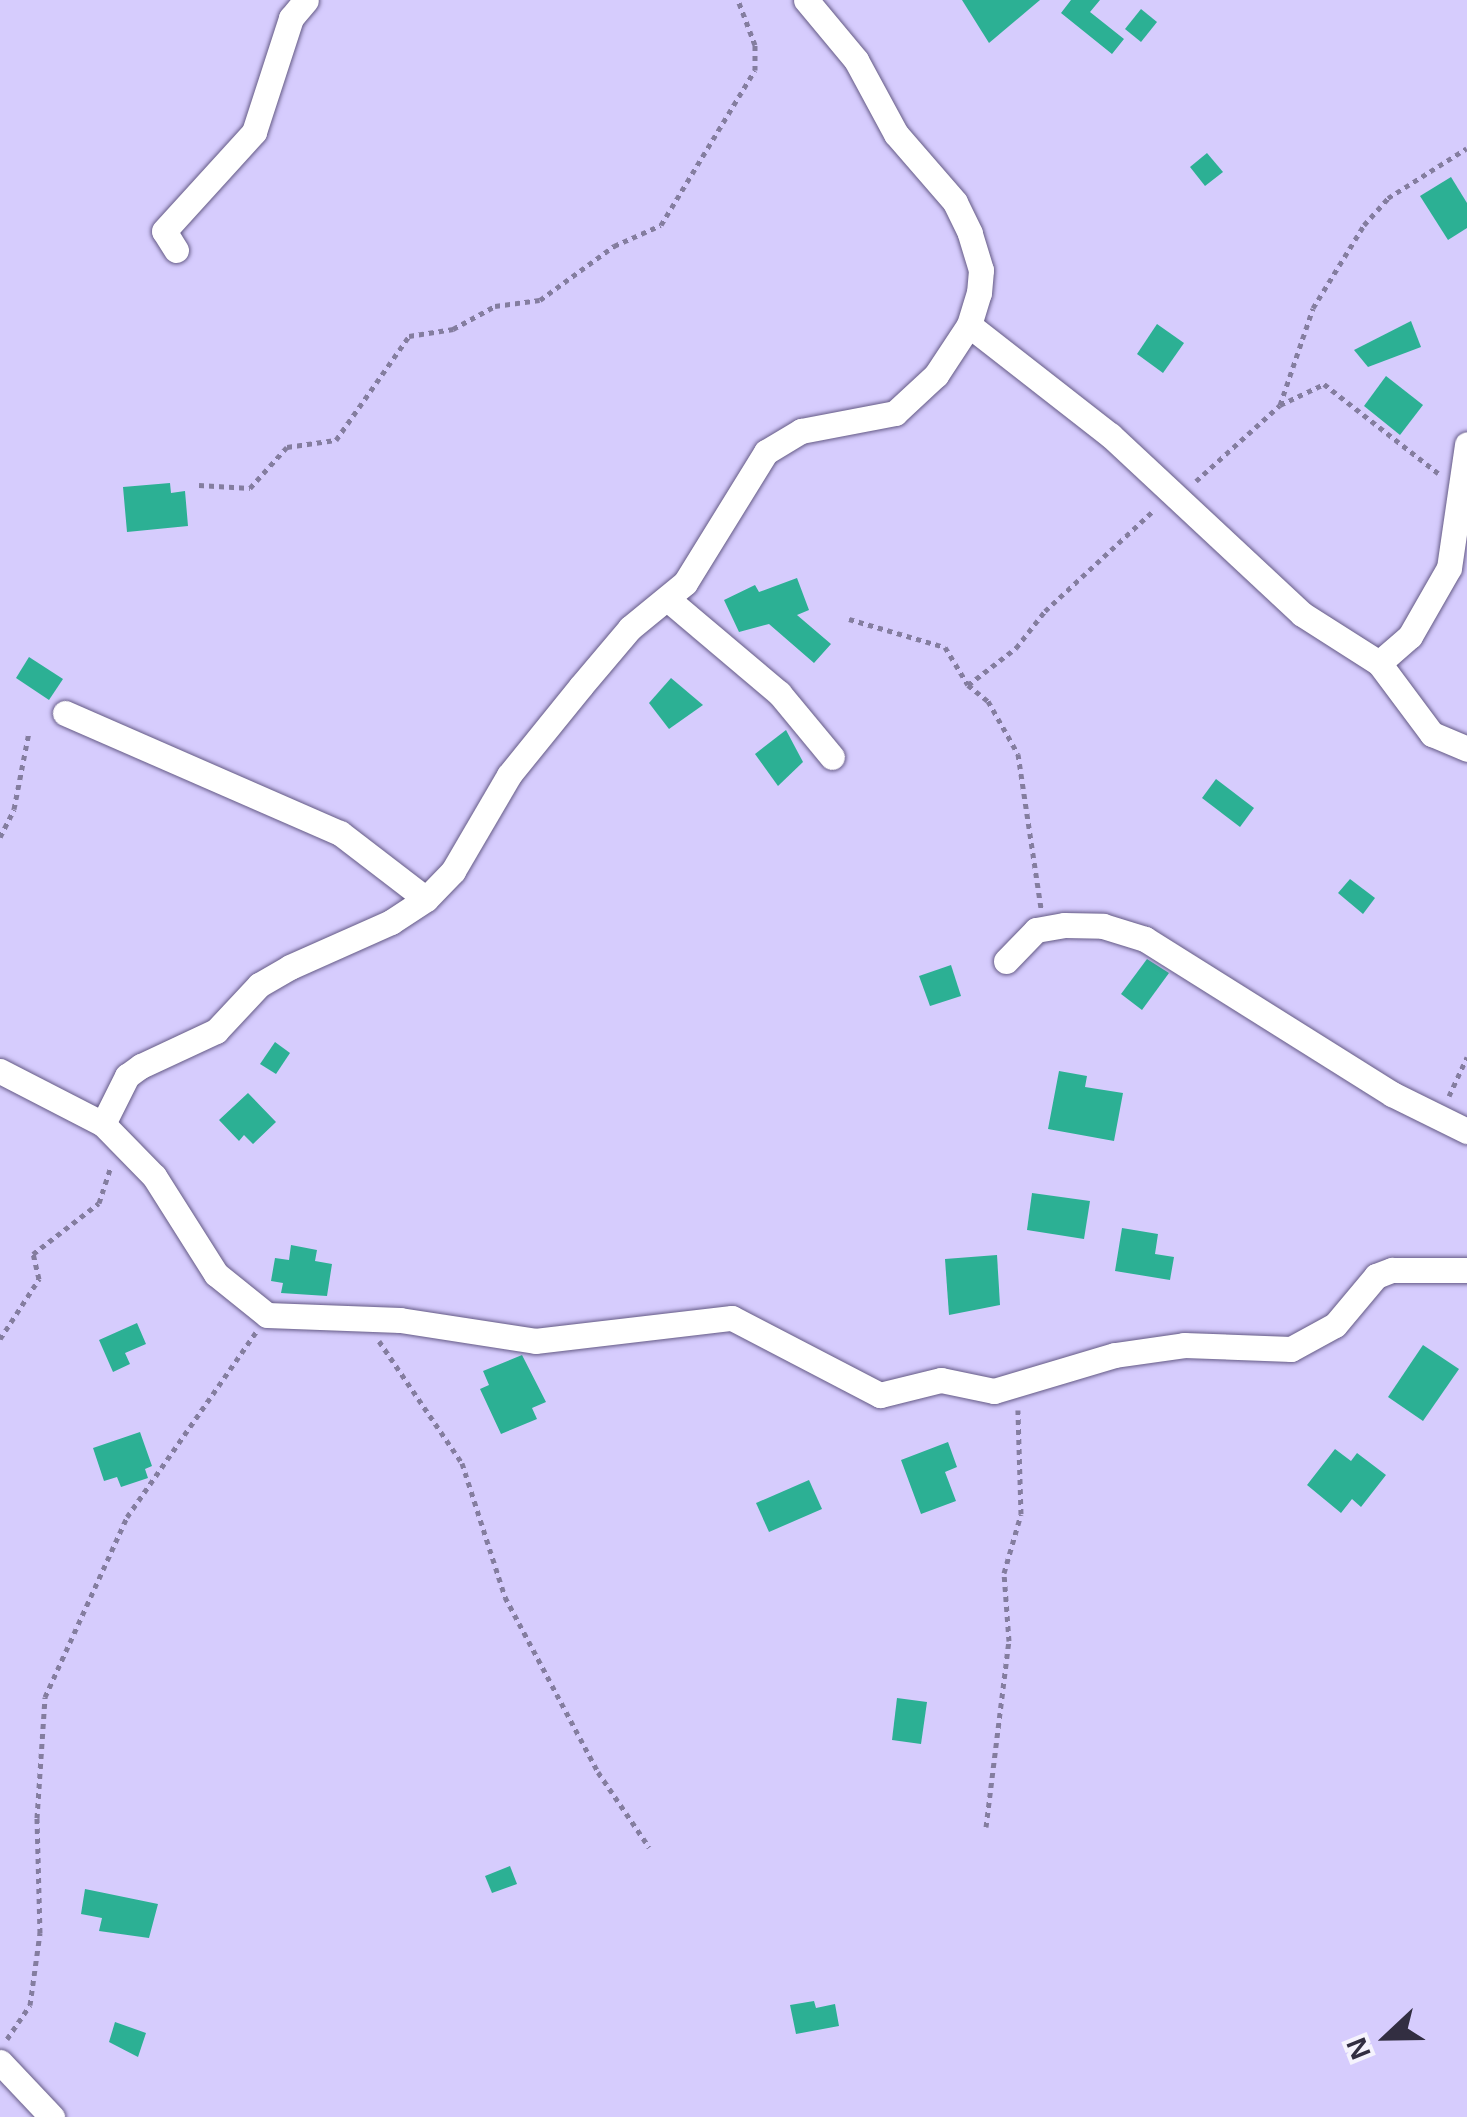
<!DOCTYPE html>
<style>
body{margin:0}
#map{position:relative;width:1467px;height:2117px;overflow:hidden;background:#d6ccfd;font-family:Helvetica,sans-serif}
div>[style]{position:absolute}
.building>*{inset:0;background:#2cb094}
.path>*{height:5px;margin-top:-2.5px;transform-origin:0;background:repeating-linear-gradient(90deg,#847d9f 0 5px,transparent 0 10px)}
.roads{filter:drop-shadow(0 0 2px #645a85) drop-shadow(0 0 2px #645a85)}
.street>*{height:25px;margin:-12.5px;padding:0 12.5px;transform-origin:12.5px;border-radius:12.5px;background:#fff}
span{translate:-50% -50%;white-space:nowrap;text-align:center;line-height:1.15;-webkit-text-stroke:9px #f5f3fd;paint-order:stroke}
.north{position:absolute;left:1337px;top:1987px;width:100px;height:100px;-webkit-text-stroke:8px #f5f3fd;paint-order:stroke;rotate:248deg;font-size:28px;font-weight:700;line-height:40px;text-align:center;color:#322e41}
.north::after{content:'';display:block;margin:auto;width:35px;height:45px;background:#322e41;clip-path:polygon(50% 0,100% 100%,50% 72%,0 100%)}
</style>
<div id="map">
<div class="building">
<i style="clip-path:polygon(962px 0,1040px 0,989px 43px)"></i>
<i style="clip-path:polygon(1071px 0,1100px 0,1090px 12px,1124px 39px,1112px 54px,1061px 13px)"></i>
<i style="clip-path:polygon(1141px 9px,1157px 22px,1141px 42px,1125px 29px)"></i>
<i style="clip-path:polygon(1207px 153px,1223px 172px,1205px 186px,1190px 167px)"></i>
<i style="clip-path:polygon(1451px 177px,1467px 203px,1467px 228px,1448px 240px,1420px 196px)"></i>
<i style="clip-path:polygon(1411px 321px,1421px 347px,1368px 367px,1354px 350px)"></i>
<i style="clip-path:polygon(1157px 324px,1184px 343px,1163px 373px,1137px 354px)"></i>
<i style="clip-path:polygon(1386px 376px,1423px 405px,1400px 435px,1364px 406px)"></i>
<i style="clip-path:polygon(170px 483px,171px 493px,185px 491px,188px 526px,127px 532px,123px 487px)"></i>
<i style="clip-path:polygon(797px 578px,809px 610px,797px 615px,831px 644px,814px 663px,769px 624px,739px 632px,724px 600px,755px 585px,759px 592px)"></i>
<i style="clip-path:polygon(29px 657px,63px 679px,49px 700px,16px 678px)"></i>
<i style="clip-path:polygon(671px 678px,703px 705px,669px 729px,649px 703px)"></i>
<i style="clip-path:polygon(786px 730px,803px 762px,778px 786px,755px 754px)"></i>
<i style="clip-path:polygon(1216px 779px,1254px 808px,1240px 827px,1202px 798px)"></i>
<i style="clip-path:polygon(1350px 879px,1375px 898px,1363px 914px,1338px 893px)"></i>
<i style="clip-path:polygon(1147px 959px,1169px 973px,1142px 1010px,1121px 994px)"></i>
<i style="clip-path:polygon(951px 965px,961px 996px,930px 1006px,919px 976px)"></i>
<i style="clip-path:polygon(275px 1042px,290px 1053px,276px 1074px,260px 1064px)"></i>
<i style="clip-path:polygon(1059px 1071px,1087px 1076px,1085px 1087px,1123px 1093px,1114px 1141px,1048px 1129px)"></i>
<i style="clip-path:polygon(248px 1093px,276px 1122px,253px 1144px,244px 1135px,239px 1141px,219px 1120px)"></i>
<i style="clip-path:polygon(1032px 1193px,1090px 1201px,1084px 1239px,1027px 1230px)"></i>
<i style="clip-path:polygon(1122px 1228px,1158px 1234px,1155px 1254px,1174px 1257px,1170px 1280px,1115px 1271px)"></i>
<i style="clip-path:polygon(291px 1245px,317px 1250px,315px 1261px,332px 1264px,327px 1296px,281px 1293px,283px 1283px,271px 1281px,275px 1258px,289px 1260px)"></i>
<i style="clip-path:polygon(997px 1255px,1000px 1305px,949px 1315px,945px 1259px)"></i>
<i style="clip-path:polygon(137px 1323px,146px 1344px,125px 1353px,130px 1364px,113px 1372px,99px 1340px)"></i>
<i style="clip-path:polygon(1423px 1345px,1459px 1369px,1423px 1421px,1388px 1397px)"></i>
<i style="clip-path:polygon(522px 1355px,546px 1402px,532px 1408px,537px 1419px,501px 1434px,480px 1389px,489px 1385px,483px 1371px)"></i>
<i style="clip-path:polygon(140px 1432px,152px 1466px,145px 1469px,148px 1478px,121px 1487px,117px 1477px,104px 1481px,93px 1448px)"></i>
<i style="clip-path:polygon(948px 1442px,957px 1467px,945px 1472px,956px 1501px,921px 1514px,901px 1460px)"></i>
<i style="clip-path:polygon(1335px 1449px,1351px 1461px,1357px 1453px,1386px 1475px,1361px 1507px,1352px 1499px,1341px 1513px,1307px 1485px)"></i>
<i style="clip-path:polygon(809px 1480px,822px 1509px,769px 1532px,756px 1503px)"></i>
<i style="clip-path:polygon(897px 1698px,927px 1702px,921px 1744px,892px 1740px)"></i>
<i style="clip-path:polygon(510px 1866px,517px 1884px,492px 1893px,485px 1876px)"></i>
<i style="clip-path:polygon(85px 1889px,158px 1904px,149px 1938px,99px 1931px,102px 1918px,81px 1914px)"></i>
<i style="clip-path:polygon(814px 2001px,816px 2008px,835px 2004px,839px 2026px,796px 2034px,790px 2005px)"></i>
<i style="clip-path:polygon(115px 2022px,146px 2033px,138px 2057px,109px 2042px)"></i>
</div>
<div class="path">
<i style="left:1280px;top:405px;width:102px;rotate:-71.2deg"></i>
<i style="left:1313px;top:308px;width:97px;rotate:-58.4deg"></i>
<i style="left:1364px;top:225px;width:36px;rotate:-48deg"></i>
<i style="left:1388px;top:198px;width:93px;rotate:-32.3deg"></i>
<i style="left:1196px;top:481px;width:113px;rotate:-42.1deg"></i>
<i style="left:1280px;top:405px;width:49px;rotate:-25.5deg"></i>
<i style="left:1324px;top:384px;width:145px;rotate:38deg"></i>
<i style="left:199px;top:485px;width:51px;rotate:3.4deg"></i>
<i style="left:250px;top:488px;width:55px;rotate:-47.9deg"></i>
<i style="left:287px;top:447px;width:49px;rotate:-8.1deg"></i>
<i style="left:336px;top:440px;width:127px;rotate:-54.9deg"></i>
<i style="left:409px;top:336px;width:45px;rotate:-9deg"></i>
<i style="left:453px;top:329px;width:48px;rotate:-28.7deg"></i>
<i style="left:495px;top:306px;width:45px;rotate:-7.6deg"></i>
<i style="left:540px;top:300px;width:92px;rotate:-36.1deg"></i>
<i style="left:614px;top:246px;width:51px;rotate:-24.1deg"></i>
<i style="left:661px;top:225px;width:181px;rotate:-58.8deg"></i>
<i style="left:755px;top:70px;width:25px;rotate:-90deg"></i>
<i style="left:755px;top:45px;width:48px;rotate:-110.7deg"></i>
<i style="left:849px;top:619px;width:100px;rotate:16.3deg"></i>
<i style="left:945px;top:647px;width:44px;rotate:58.8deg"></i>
<i style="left:968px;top:685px;width:26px;rotate:39deg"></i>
<i style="left:988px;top:701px;width:61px;rotate:60.5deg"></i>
<i style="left:1018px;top:754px;width:156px;rotate:81.5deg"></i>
<i style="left:968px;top:685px;width:61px;rotate:-37.6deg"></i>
<i style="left:1016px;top:648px;width:47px;rotate:-51.9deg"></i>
<i style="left:1045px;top:611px;width:149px;rotate:-42.8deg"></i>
<i style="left:0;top:837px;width:31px;rotate:-63deg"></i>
<i style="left:14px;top:809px;width:78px;rotate:-79deg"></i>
<i style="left:1449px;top:1096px;width:43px;rotate:-65.2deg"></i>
<i style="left:0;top:1339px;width:72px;rotate:-57deg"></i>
<i style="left:39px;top:1279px;width:26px;rotate:-103deg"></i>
<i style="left:33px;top:1254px;width:83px;rotate:-37.7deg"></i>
<i style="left:99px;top:1203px;width:39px;rotate:-72deg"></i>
<i style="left:379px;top:1341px;width:148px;rotate:55.8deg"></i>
<i style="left:462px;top:1463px;width:141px;rotate:72.2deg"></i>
<i style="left:505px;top:1597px;width:198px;rotate:62deg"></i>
<i style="left:598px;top:1772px;width:91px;rotate:55.8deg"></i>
<i style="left:986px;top:1827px;width:187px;rotate:-83deg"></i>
<i style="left:1009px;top:1641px;width:68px;rotate:-94.2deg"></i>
<i style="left:1004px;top:1573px;width:61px;rotate:-73.9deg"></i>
<i style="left:1021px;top:1514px;width:104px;rotate:-91.7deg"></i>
<i style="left:7px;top:2039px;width:41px;rotate:-55.9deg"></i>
<i style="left:30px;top:2005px;width:73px;rotate:-82.1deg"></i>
<i style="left:40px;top:1933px;width:115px;rotate:-91.5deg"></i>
<i style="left:37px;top:1818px;width:121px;rotate:-86.2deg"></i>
<i style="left:45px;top:1697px;width:198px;rotate:-65.5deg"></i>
<i style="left:127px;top:1517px;width:226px;rotate:-55.1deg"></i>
</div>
<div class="roads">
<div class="street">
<i style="left:176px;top:250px;width:22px;rotate:-122deg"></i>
<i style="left:164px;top:231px;width:134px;rotate:-47.7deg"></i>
<i style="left:254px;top:132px;width:120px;rotate:-72deg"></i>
<i style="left:291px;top:18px;width:23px;rotate:-50deg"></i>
<i style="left:969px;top:325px;width:179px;rotate:38deg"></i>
<i style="left:1110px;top:435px;width:262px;rotate:43deg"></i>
<i style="left:1302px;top:614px;width:91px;rotate:32.5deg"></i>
<i style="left:1379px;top:663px;width:89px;rotate:53.3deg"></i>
<i style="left:1432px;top:734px;width:38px;rotate:23deg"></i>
<i style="left:670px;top:601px;width:143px;rotate:40.2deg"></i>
<i style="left:779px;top:693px;width:83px;rotate:50.4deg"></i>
<i style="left:1379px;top:663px;width:41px;rotate:-41.1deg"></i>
<i style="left:1410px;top:636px;width:78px;rotate:-60.2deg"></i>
<i style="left:1449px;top:568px;width:125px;rotate:-81.7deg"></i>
<i style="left:65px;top:713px;width:300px;rotate:23.6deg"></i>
<i style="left:340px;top:833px;width:108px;rotate:37.5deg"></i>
<i style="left:1006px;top:961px;width:43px;rotate:-45.9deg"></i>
<i style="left:1036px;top:930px;width:28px;rotate:-10deg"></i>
<i style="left:1064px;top:925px;width:39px;rotate:1deg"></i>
<i style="left:1103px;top:926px;width:44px;rotate:17.2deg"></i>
<i style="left:1145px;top:939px;width:292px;rotate:32.1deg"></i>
<i style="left:1392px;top:1094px;width:84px;rotate:26.3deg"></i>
<i style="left:0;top:1071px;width:116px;rotate:27.2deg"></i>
<i style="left:103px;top:1124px;width:54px;rotate:-63.4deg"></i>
<i style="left:127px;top:1076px;width:17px;rotate:-36deg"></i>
<i style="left:141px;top:1066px;width:83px;rotate:-25deg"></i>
<i style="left:216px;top:1031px;width:63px;rotate:-46.9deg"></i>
<i style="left:259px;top:985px;width:36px;rotate:-30deg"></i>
<i style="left:290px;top:967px;width:111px;rotate:-24deg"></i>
<i style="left:391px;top:922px;width:42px;rotate:-33.3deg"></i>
<i style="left:426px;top:899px;width:39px;rotate:-46deg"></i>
<i style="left:453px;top:871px;width:111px;rotate:-59.7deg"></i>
<i style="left:509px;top:775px;width:114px;rotate:-51deg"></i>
<i style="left:581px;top:686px;width:76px;rotate:-49.8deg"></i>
<i style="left:630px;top:628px;width:71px;rotate:-39.3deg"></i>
<i style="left:685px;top:583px;width:154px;rotate:-58.3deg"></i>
<i style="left:766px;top:452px;width:41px;rotate:-31deg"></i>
<i style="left:801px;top:431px;width:96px;rotate:-10.8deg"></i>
<i style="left:895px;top:413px;width:56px;rotate:-42.8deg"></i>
<i style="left:936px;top:375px;width:60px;rotate:-56.6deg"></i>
<i style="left:969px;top:325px;width:34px;rotate:-73deg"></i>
<i style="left:979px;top:293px;width:23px;rotate:-85deg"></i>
<i style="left:981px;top:270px;width:39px;rotate:-107deg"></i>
<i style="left:970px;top:233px;width:34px;rotate:-116deg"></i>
<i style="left:955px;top:202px;width:90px;rotate:-130.9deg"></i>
<i style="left:896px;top:134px;width:84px;rotate:-118.4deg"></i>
<i style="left:856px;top:60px;width:78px;rotate:-129.8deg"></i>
<i style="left:103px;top:1124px;width:73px;rotate:45.6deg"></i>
<i style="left:154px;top:1176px;width:116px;rotate:57.7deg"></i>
<i style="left:216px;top:1274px;width:65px;rotate:38.8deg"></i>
<i style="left:267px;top:1315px;width:133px;rotate:2.2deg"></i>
<i style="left:400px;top:1320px;width:137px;rotate:8.8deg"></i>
<i style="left:535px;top:1341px;width:198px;rotate:-6.7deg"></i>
<i style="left:732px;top:1318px;width:167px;rotate:27.5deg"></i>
<i style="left:880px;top:1395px;width:63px;rotate:-13.8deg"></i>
<i style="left:941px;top:1380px;width:54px;rotate:11.7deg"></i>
<i style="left:994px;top:1391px;width:126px;rotate:-16.6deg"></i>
<i style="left:1115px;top:1355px;width:70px;rotate:-8.2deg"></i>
<i style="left:1184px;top:1345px;width:107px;rotate:2.1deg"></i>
<i style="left:1291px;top:1349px;width:50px;rotate:-28.6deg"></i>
<i style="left:1335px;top:1325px;width:64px;rotate:-50.1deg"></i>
<i style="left:1376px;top:1276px;width:17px;rotate:-21deg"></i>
<i style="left:1392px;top:1270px;width:75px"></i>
<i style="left:0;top:2062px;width:76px;rotate:46.6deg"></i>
</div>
</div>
<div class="north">N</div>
</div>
